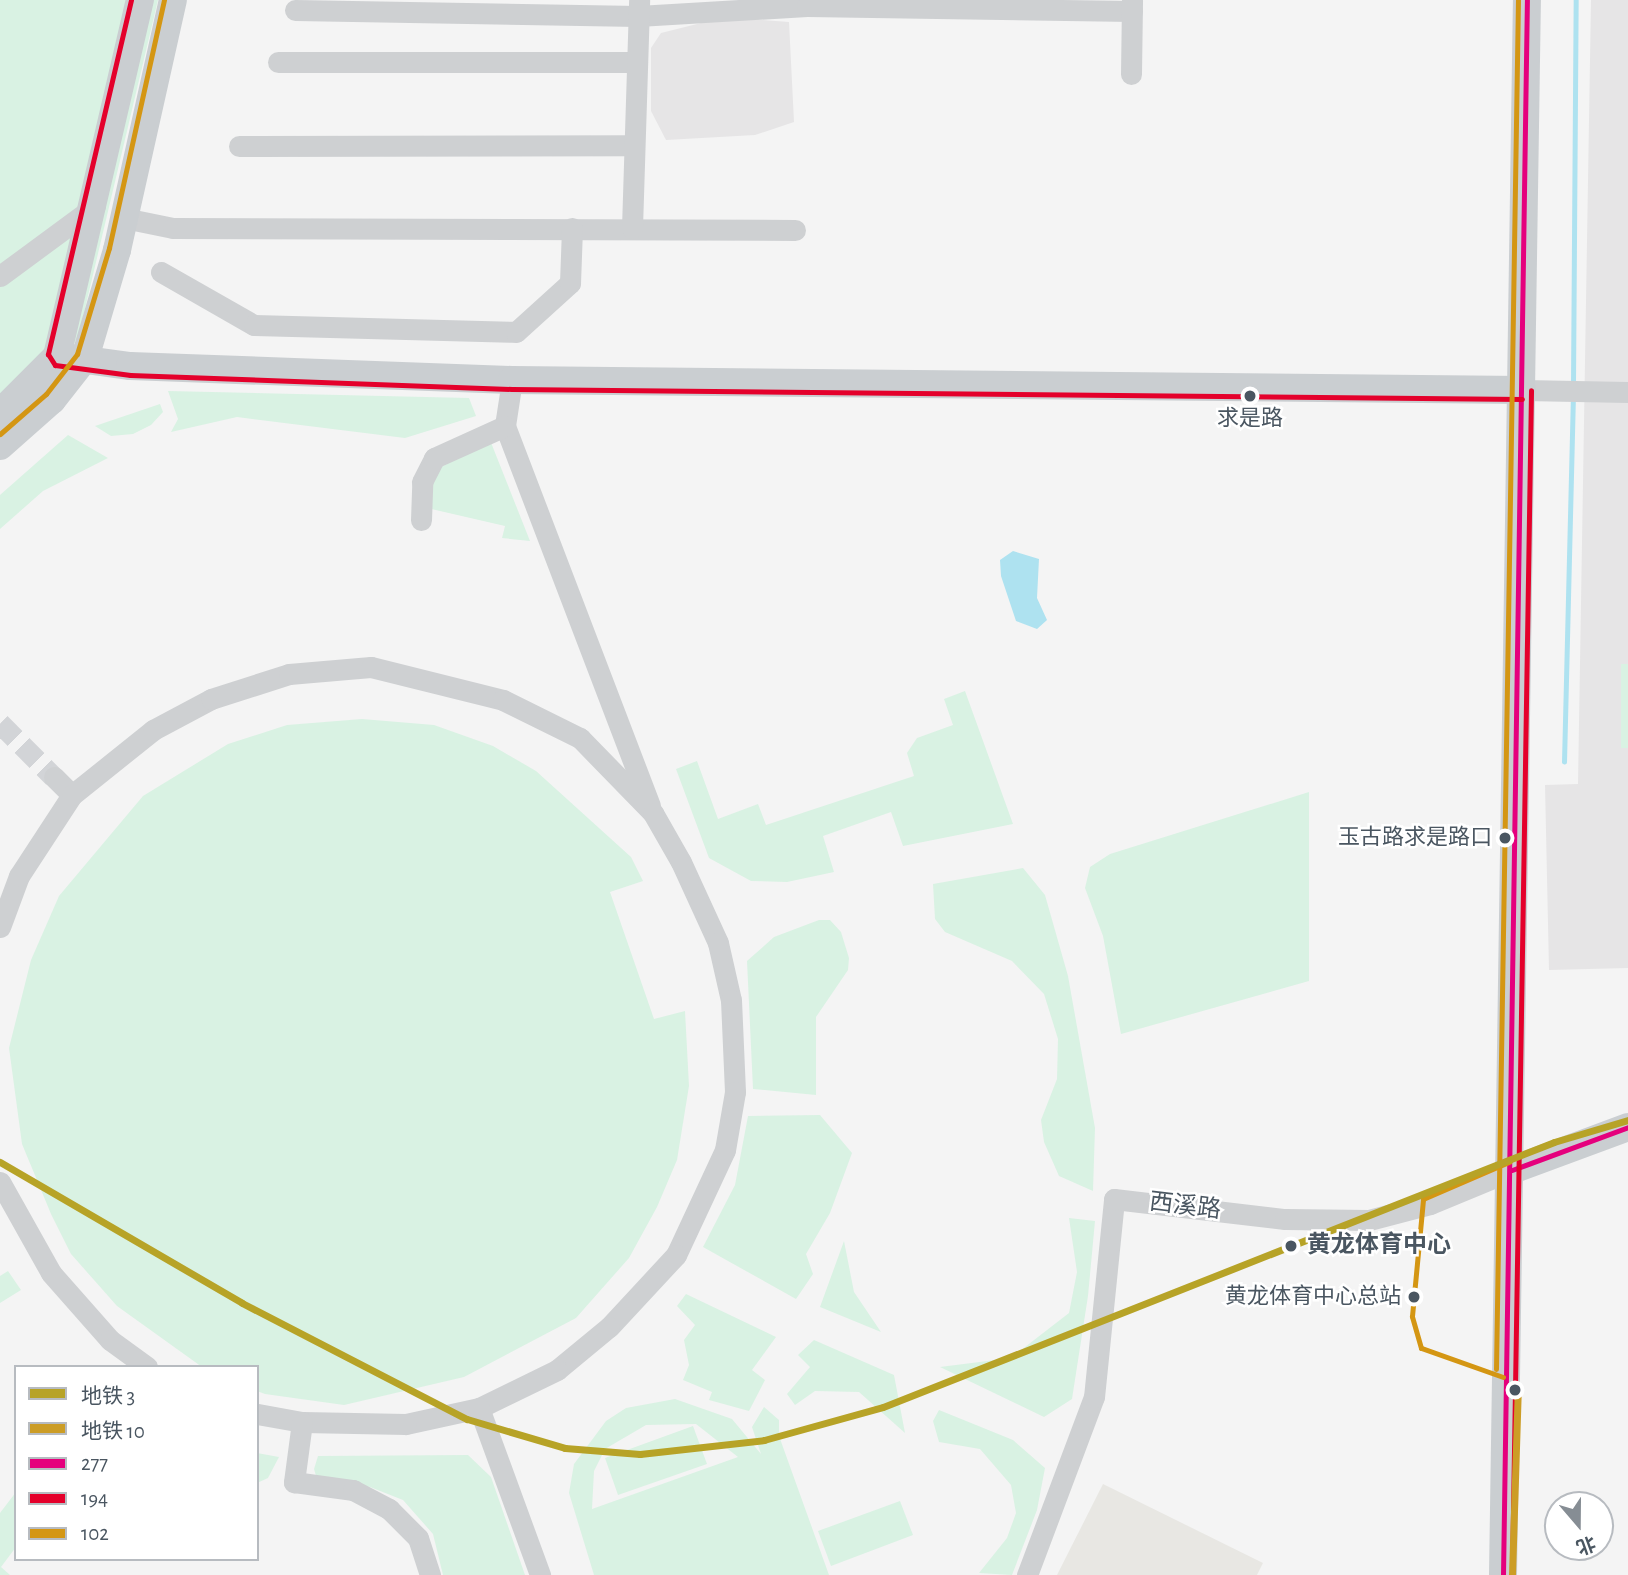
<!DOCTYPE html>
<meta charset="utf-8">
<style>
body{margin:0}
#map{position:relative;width:1628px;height:1575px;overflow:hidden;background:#f4f4f4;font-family:"Alegreya Sans","Noto Sans SC",sans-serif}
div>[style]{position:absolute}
.commercial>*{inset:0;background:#e8e7e3}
.education>*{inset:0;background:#e6e5e6}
.green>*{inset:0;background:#d9f2e3}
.water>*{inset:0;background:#aee2f0}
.stream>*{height:4.5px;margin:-2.25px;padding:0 2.25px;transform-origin:2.25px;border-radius:2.25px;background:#aee2f0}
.minor-tunnel>*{height:21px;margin-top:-10.5px;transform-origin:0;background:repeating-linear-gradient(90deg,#d2d4d7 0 21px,transparent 0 31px)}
.minor>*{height:21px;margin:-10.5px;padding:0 10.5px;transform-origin:10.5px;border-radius:10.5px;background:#ced0d2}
.major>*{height:28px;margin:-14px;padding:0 14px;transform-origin:14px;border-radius:14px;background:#caced1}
.bus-1>*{height:5px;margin:-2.5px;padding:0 2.5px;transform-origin:2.5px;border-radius:2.5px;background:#e5007d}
.bus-2>*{height:5px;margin:-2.5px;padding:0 2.5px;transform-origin:2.5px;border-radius:2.5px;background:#e4002b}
.bus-3>*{height:5px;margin:-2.5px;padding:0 2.5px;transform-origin:2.5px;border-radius:2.5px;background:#d49613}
.metro-1>*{height:7px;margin:-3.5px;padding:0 3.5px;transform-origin:3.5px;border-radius:3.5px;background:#b7a327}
.metro-2>*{height:7px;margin:-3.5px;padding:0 3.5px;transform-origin:3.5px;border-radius:3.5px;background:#cc9d26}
.dots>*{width:19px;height:19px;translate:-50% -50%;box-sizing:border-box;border:4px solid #fff;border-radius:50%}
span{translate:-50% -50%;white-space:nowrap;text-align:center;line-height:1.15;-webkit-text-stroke:5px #fff;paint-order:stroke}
.bus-label{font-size:22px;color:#4a5661}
.right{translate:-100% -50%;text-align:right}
.street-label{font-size:24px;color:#4a5661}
.stop-label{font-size:24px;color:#4a5661;font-weight:700}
.left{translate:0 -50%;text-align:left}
.legend{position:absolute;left:14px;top:1365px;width:245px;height:196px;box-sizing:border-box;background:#fff;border:2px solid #b7bbc0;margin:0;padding:9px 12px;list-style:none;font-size:21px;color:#4a5661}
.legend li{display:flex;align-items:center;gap:14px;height:35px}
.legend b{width:35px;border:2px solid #b7bbc0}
.north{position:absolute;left:1544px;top:1491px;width:70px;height:70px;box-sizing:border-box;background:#fff;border:2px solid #b7bbc0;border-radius:50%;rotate:160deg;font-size:19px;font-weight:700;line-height:28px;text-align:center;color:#4a5661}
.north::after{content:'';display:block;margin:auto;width:24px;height:32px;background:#868d94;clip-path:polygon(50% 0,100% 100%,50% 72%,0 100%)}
</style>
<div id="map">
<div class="commercial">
<i style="clip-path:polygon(1103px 1484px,1263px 1563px,1257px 1575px,1057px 1575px)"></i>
</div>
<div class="education">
<i style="clip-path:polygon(1591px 0,1628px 0,1628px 968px,1549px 970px,1545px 785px,1578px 784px)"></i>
<i style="clip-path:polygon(725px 17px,789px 22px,794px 122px,755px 135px,666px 140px,651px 111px,651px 48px,661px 33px)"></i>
</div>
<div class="green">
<i style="clip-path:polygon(0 0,158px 0,79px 334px,62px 369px,0 428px)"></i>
<i style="clip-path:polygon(168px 391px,469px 398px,476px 416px,405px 438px,237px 417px,171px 432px,178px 419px)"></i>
<i style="clip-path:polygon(160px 404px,163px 412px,151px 425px,133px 434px,111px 436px,95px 426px)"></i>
<i style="clip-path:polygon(68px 435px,108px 458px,43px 491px,0 529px,0 495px)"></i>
<i style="clip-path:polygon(490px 440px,530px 541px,502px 538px,505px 526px,427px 508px,436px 470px)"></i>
<i style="clip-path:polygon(1621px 664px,1628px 664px,1628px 748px,1621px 748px)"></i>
<i style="clip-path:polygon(965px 691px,1013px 824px,903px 846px,891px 812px,823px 836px,834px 872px,787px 882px,751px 881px,709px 858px,676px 769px,697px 761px,718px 819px,758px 804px,766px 825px,914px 776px,907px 753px,917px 738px,953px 725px,944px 699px)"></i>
<i style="clip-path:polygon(362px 719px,434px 725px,493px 746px,536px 771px,631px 857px,643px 881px,610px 892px,654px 1019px,685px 1011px,689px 1086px,677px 1160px,657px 1207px,629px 1258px,576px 1318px,464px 1377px,344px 1405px,265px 1394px,257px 1391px,257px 1367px,202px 1367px,117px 1306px,71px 1254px,51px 1214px,22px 1144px,9px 1048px,31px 960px,59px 896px,143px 796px,228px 744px,287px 725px)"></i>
<i style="clip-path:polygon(1309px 792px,1309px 981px,1121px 1034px,1103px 936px,1085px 888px,1090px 867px,1110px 854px)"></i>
<i style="clip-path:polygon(1023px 868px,1045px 895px,1068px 976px,1095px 1128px,1093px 1191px,1059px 1176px,1044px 1142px,1041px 1120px,1057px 1079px,1058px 1039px,1044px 994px,1012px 961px,945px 932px,935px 919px,933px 884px)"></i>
<i style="clip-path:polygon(819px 920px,830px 920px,841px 932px,849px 958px,848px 970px,816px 1017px,816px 1095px,753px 1089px,747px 961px,774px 937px)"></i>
<i style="clip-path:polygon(820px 1115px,852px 1153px,830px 1213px,806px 1254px,813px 1274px,796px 1299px,703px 1247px,735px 1185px,748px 1116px)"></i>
<i style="clip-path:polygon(1069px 1218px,1095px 1221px,1088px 1296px,1072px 1399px,1044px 1417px,940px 1367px,1011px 1358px,1069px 1313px,1077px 1272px)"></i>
<i style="clip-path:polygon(844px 1241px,854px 1292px,881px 1332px,820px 1307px)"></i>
<i style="clip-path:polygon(8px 1271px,21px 1290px,0 1303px,0 1276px)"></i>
<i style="clip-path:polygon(686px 1294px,776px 1337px,752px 1370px,765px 1380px,749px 1411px,709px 1400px,712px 1392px,683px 1380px,689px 1365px,684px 1340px,695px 1325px,677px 1306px)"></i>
<i style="clip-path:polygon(814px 1340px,894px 1375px,905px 1433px,859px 1392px,815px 1391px,795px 1405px,787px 1394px,810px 1367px,798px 1355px)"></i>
<i style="clip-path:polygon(evenodd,675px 1399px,732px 1419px,761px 1454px,752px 1427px,764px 1407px,779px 1420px,779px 1436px,829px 1575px,594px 1575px,569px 1493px,574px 1464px,606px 1421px,626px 1408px,675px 1399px,696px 1424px,738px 1457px,592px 1509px,594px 1471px,605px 1449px,646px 1425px,696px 1424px)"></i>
<i style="clip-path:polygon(939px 1410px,1013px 1440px,1045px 1468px,1037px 1510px,1012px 1575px,979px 1573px,1007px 1538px,1016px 1513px,1011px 1485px,980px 1449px,939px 1442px,933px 1421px)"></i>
<i style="clip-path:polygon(693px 1426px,707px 1464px,618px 1495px,605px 1458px)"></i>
<i style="clip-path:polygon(257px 1453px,279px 1457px,268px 1478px,257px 1483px)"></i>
<i style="clip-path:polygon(468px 1455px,491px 1477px,525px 1575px,443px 1575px,433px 1534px,403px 1500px,370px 1487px,317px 1479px,314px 1469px,318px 1456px)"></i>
<i style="clip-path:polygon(16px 1492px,16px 1547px,1px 1567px,10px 1575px,0 1575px,0 1513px)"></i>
<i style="clip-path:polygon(900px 1501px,913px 1535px,831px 1566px,818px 1531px)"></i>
</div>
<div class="water">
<i style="clip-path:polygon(1013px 551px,1039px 559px,1037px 598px,1047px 620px,1037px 629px,1016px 621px,1001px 576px,1000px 560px)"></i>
</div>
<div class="stream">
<i style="left:1573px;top:384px;width:384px;rotate:-89.6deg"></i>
<i style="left:1564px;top:762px;width:366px;rotate:-88.6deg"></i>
</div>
<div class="minor-tunnel">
<i style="left:0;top:723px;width:76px;rotate:45deg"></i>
</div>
<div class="minor">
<i style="left:295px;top:10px;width:343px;rotate:1deg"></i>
<i style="left:638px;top:16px;width:169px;rotate:-3.4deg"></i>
<i style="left:807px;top:6px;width:325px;rotate:0.9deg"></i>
<i style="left:278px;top:62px;width:359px"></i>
<i style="left:1131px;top:74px;width:74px;rotate:-89.2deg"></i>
<i style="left:239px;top:146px;width:395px;rotate:-0.1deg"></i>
<i style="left:124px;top:218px;width:50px;rotate:11.5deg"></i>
<i style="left:173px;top:228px;width:622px;rotate:0.18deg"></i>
<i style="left:632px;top:228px;width:228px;rotate:-88.2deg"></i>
<i style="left:161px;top:272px;width:107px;rotate:29.7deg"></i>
<i style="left:254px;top:325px;width:262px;rotate:1.5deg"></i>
<i style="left:516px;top:332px;width:73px;rotate:-42.2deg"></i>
<i style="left:570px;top:283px;width:55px;rotate:-87.9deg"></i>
<i style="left:0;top:276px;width:118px;rotate:-36.4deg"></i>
<i style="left:512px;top:380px;width:47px;rotate:98.7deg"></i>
<i style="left:505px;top:426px;width:406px;rotate:69.1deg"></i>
<i style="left:1522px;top:390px;width:106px;rotate:1.1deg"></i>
<i style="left:421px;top:520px;width:38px;rotate:-88deg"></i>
<i style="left:422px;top:482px;width:27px;rotate:-63deg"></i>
<i style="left:434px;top:458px;width:78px;rotate:-24.3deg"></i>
<i style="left:54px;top:777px;width:25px;rotate:45deg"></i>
<i style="left:0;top:927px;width:54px;rotate:-69.6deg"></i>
<i style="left:19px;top:876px;width:97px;rotate:-56.8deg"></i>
<i style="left:72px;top:795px;width:104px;rotate:-38.7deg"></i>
<i style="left:153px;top:730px;width:66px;rotate:-28.1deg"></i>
<i style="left:211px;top:699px;width:82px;rotate:-17.8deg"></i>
<i style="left:289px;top:674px;width:82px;rotate:-4.9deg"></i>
<i style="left:371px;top:667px;width:136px;rotate:14deg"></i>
<i style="left:503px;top:700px;width:86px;rotate:26.3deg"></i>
<i style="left:580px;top:738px;width:105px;rotate:45.8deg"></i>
<i style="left:653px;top:813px;width:56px;rotate:60.3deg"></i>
<i style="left:681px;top:862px;width:89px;rotate:65.4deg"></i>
<i style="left:718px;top:943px;width:58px;rotate:77.2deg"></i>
<i style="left:731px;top:1000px;width:92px;rotate:87.5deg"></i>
<i style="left:735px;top:1092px;width:59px;rotate:99.8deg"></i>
<i style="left:725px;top:1150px;width:116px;rotate:115deg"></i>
<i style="left:676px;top:1255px;width:98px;rotate:132.9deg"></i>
<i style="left:609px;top:1327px;width:67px;rotate:140.4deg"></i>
<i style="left:557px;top:1370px;width:87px;rotate:154deg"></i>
<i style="left:479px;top:1408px;width:75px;rotate:167.6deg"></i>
<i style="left:406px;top:1424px;width:104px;rotate:-178.9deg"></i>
<i style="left:302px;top:1422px;width:46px;rotate:-169.9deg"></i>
<i style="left:0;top:1182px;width:104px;rotate:60.7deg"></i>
<i style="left:51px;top:1273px;width:89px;rotate:48.6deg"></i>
<i style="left:110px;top:1340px;width:46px;rotate:36.1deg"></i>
<i style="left:479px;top:1408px;width:178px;rotate:69.9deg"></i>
<i style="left:302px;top:1422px;width:61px;rotate:97.6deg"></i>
<i style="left:294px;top:1482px;width:60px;rotate:7.7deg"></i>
<i style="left:353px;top:1490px;width:41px;rotate:27.8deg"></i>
<i style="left:389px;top:1509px;width:41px;rotate:45deg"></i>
<i style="left:418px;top:1538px;width:39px;rotate:72deg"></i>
<i style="left:1027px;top:1575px;width:190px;rotate:-69.4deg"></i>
<i style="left:1094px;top:1397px;width:199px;rotate:-84.2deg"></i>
<i style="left:1114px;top:1199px;width:172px;rotate:6.7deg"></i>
<i style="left:1285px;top:1219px;width:84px;rotate:0.7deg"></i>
<i style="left:1369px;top:1220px;width:63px;rotate:-14.7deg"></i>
<i style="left:1430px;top:1204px;width:89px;rotate:-22.5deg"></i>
</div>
<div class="major">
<i style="left:57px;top:356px;width:74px;rotate:7.8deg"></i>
<i style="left:130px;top:366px;width:382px;rotate:2.1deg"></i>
<i style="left:512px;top:380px;width:1010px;rotate:0.57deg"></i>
<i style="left:0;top:413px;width:81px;rotate:-45deg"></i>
<i style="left:57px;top:356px;width:366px;rotate:-76.9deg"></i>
<i style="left:0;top:446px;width:69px;rotate:-41.5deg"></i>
<i style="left:52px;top:400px;width:53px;rotate:-51.8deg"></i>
<i style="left:85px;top:358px;width:113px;rotate:-73.5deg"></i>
<i style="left:117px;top:250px;width:256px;rotate:-77.4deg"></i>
<i style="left:1512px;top:1170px;width:124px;rotate:-20.3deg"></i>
<i style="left:1503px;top:1575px;width:1575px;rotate:-89.13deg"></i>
</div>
<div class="bus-1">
<i style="left:1512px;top:1170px;width:124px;rotate:-20.3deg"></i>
<i style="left:1503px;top:1575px;width:1575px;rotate:-89.13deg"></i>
</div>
<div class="bus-2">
<i style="left:131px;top:0;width:364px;rotate:103.2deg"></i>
<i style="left:48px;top:354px;width:13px;rotate:58deg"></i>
<i style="left:55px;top:365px;width:76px;rotate:7.6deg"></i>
<i style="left:130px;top:375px;width:382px;rotate:2.1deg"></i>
<i style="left:512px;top:389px;width:1010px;rotate:0.57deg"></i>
<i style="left:1512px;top:1575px;width:1185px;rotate:-89.08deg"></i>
</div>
<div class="bus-3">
<i style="left:0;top:434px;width:61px;rotate:-41deg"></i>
<i style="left:46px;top:394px;width:51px;rotate:-52.2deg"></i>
<i style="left:77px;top:354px;width:111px;rotate:-73.2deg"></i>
<i style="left:109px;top:248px;width:254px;rotate:-77.5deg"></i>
<i style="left:1496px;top:1369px;width:1369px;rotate:-89.08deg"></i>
<i style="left:1503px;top:1377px;width:87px;rotate:-160.5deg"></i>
<i style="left:1421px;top:1348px;width:33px;rotate:-106deg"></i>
<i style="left:1412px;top:1316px;width:118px;rotate:-84.6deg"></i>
<i style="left:1423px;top:1199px;width:94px;rotate:-23.3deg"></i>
</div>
<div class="metro-1">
<i style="left:0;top:1162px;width:280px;rotate:30.2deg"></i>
<i style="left:242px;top:1303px;width:253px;rotate:27.3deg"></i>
<i style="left:467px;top:1419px;width:102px;rotate:16.5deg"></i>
<i style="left:565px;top:1448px;width:75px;rotate:4.6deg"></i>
<i style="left:640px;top:1454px;width:125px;rotate:-6.4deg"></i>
<i style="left:764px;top:1440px;width:123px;rotate:-15.5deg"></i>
<i style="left:883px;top:1407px;width:721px;rotate:-21.55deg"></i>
<i style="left:1554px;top:1142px;width:77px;rotate:-16.6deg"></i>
</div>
<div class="metro-2">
<i style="left:1512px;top:1575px;width:189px;rotate:-88.2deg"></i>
</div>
<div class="dots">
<i style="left:1250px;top:396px;background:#4a5661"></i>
<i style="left:1505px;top:838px;background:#4a5661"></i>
<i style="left:1291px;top:1246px;background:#4a5661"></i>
<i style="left:1414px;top:1297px;background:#4a5661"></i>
<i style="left:1515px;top:1390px;background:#4a5661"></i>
</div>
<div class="bus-label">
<span style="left:1250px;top:419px">求是路</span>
<span class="right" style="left:1492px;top:838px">玉古路求是路口</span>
<span class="right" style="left:1401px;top:1297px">黄龙体育中心总站</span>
</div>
<div class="street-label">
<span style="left:1185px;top:1207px;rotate:7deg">西溪路</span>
</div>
<div class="stop-label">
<span class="left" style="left:1307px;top:1246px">黄龙体育中心</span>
</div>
<ul class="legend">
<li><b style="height:9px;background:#b7a327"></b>地铁 3</li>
<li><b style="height:9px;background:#cc9d26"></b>地铁 10</li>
<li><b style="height:9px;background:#e5007d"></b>277</li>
<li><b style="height:9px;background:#e4002b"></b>194</li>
<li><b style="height:9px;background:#d49613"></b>102</li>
</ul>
<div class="north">北</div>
</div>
